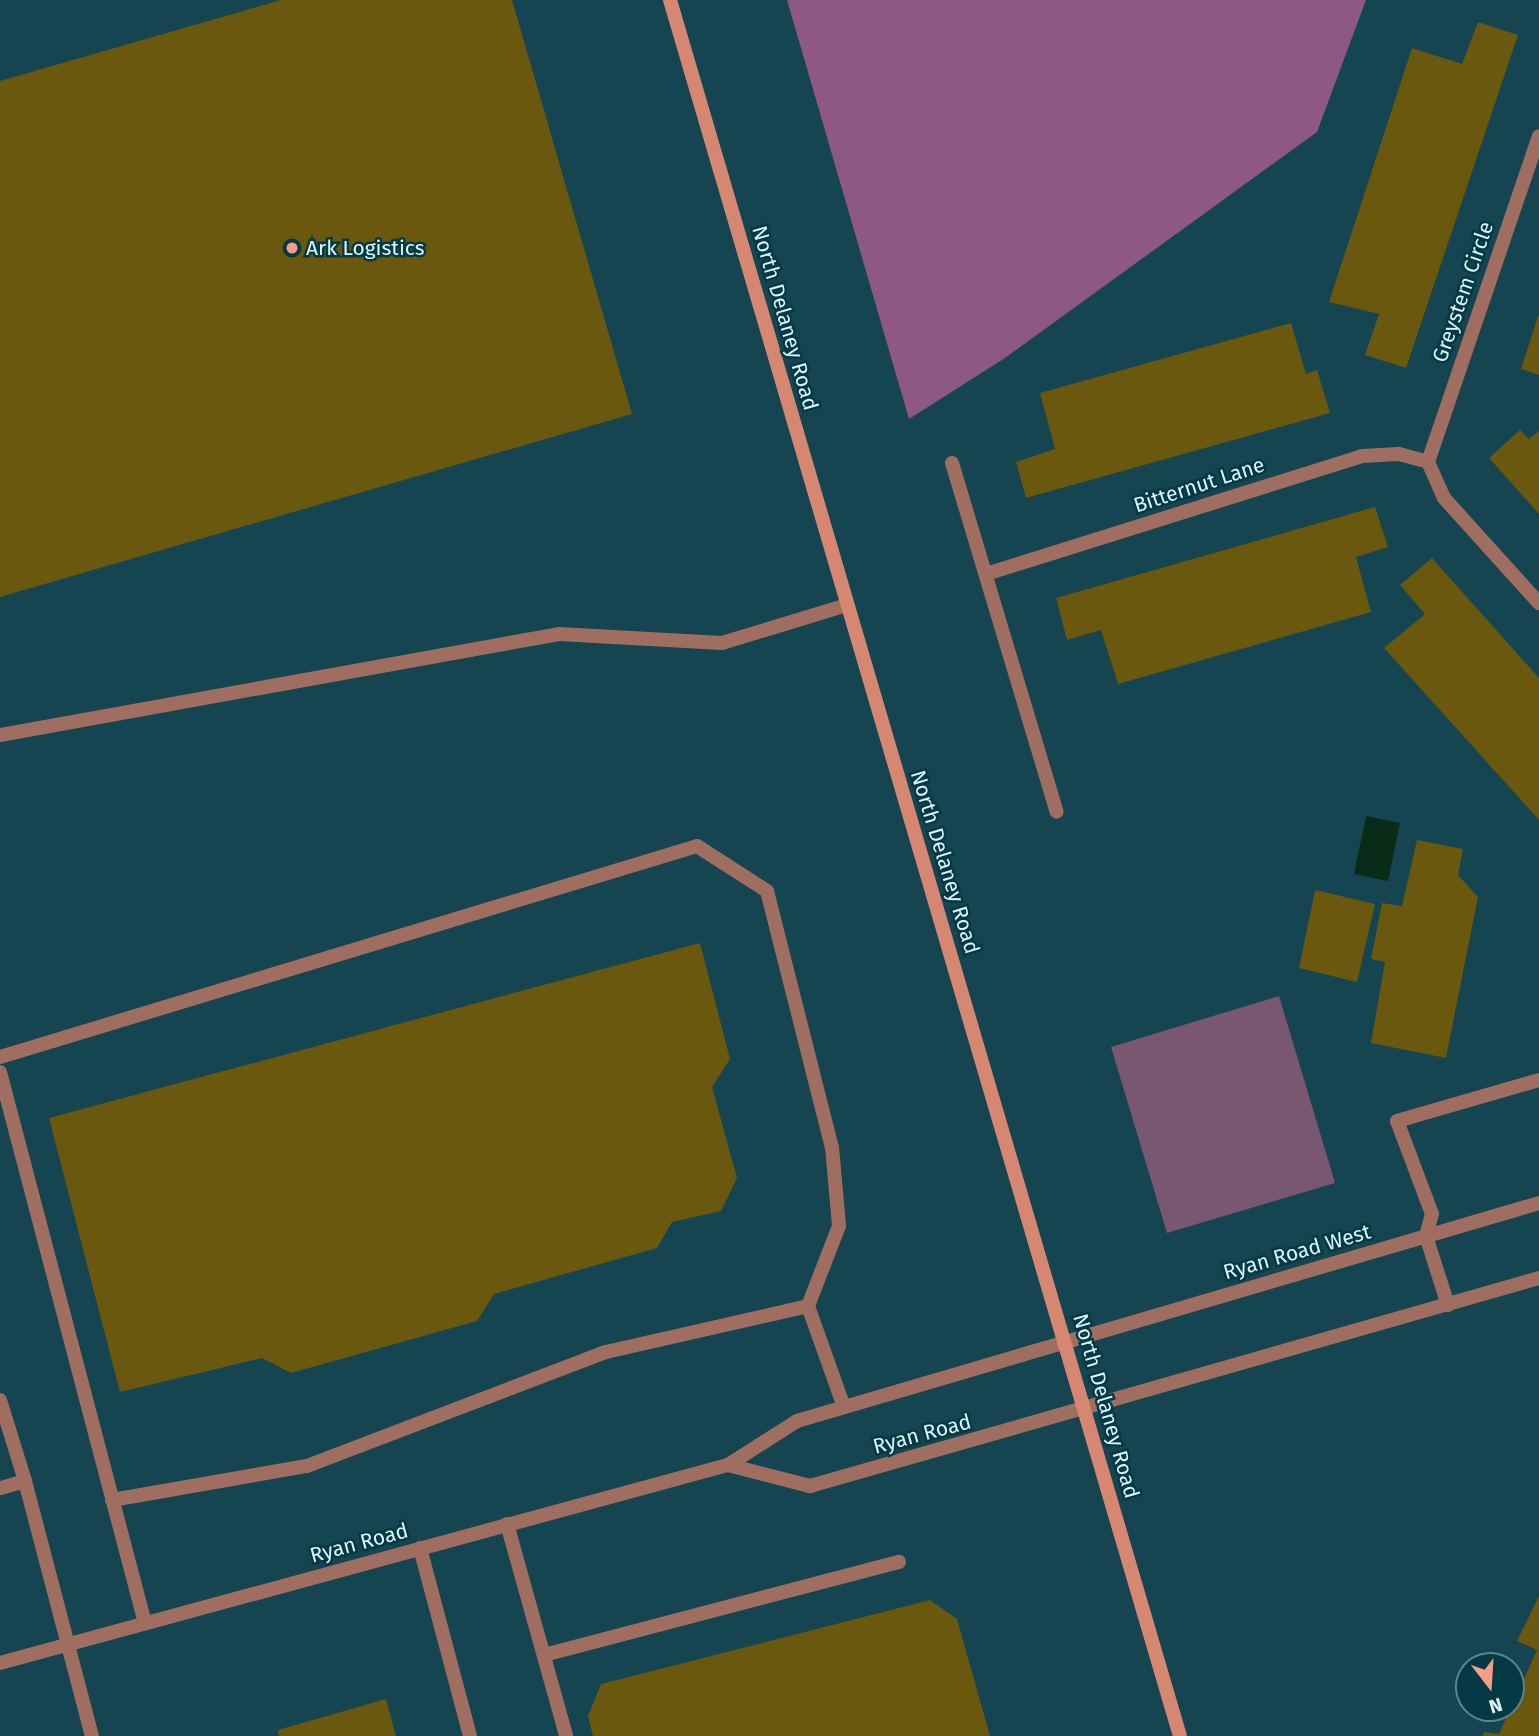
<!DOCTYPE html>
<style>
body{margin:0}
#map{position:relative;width:1539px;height:1736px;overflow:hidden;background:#144550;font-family:"Fira Sans",sans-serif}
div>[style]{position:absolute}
.green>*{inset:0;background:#7a5771}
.forest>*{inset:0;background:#8d5881}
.water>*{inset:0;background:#092c19}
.building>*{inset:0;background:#69580e}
.lane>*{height:14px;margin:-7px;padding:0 7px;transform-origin:7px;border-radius:7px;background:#a06e61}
.secondary>*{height:14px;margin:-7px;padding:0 7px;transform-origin:7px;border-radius:7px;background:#d58772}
.dots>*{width:19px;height:19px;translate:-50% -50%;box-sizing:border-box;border:4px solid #053a45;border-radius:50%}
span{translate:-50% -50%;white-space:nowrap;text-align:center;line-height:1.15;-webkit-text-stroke:5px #053a45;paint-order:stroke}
.poi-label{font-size:21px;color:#ddf5fc}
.left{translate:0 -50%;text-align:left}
.street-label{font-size:21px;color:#ddf5fc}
.north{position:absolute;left:1455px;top:1652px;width:70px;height:70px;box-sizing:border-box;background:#053a45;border:2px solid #5b858e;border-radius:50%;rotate:163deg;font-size:19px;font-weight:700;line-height:28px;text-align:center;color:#ddf5fc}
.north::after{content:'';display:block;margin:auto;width:24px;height:32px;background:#f49e88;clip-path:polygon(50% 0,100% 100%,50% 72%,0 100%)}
</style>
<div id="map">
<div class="green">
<i style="clip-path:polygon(1279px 996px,1335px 1183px,1167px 1233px,1111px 1047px)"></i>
</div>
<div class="forest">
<i style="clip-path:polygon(787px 0,1366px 0,1317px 132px,1005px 358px,909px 419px)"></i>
</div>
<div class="water">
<i style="clip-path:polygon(1366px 816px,1400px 823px,1388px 881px,1354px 874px)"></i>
</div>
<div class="building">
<i style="clip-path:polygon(281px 0,512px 0,632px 414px,0 597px,0 81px)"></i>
<i style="clip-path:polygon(1478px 22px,1518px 35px,1406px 368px,1365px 355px,1379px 314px,1329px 302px,1412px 48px,1462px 64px)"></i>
<i style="clip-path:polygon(1538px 316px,1539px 316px,1539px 375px,1521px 369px)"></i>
<i style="clip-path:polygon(1291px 323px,1306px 374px,1317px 370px,1330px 413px,1026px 498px,1016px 462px,1055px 449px,1040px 393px)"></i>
<i style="clip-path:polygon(1520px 430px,1529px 439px,1539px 431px,1539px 514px,1489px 458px)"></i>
<i style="clip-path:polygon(1375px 507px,1388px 547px,1356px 557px,1371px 612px,1118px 684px,1101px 630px,1067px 640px,1056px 598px)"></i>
<i style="clip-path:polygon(1432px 558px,1539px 678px,1539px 820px,1384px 648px,1425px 614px,1400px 585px)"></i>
<i style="clip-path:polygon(1417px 840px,1463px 849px,1458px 875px,1478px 897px,1446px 1058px,1371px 1043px,1385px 962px,1371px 959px,1382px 903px,1402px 906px)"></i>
<i style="clip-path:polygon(1315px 890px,1375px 904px,1357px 982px,1299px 968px)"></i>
<i style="clip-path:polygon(700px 943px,730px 1059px,712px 1087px,737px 1178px,721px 1211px,672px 1222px,657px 1248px,494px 1294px,477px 1321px,291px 1373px,262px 1358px,120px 1392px,49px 1118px)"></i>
<i style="clip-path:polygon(1539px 1596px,1539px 1736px,1483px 1736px,1484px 1732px,1499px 1734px,1537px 1650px,1517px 1641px)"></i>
<i style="clip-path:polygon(930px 1600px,957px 1619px,990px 1736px,593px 1736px,588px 1716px,601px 1684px)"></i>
<i style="clip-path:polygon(386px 1699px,396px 1736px,279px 1736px,278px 1730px)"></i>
</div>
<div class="lane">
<i style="left:1428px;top:462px;width:344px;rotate:-71.2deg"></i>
<i style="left:1428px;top:462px;width:39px;rotate:66deg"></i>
<i style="left:1444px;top:498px;width:142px;rotate:47.9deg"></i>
<i style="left:952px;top:463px;width:364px;rotate:73.3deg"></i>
<i style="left:986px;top:574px;width:394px;rotate:-17.4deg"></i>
<i style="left:1362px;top:456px;width:37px;rotate:-3deg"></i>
<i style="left:1399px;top:454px;width:30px;rotate:15deg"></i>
<i style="left:0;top:735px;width:568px;rotate:-10.24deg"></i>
<i style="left:559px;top:634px;width:163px;rotate:3.2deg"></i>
<i style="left:722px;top:643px;width:131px;rotate:-16.9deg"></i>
<i style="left:0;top:1057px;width:728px;rotate:-16.84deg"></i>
<i style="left:697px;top:846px;width:83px;rotate:32.7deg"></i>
<i style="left:767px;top:891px;width:264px;rotate:75.8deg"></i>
<i style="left:832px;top:1147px;width:79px;rotate:84.9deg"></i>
<i style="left:839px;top:1226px;width:86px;rotate:111.2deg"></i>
<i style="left:808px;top:1306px;width:107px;rotate:70.4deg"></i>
<i style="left:0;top:1072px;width:570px;rotate:75.26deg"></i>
<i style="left:1448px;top:1305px;width:72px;rotate:-107.7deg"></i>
<i style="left:1426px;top:1236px;width:23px;rotate:-75deg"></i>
<i style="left:1432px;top:1214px;width:99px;rotate:-110.6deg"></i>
<i style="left:1397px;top:1121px;width:148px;rotate:-16.1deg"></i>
<i style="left:0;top:1400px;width:85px;rotate:72.8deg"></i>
<i style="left:25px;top:1481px;width:26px;rotate:164deg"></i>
<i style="left:728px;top:1465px;width:85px;rotate:14.4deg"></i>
<i style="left:810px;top:1486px;width:758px;rotate:-15.92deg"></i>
<i style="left:25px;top:1481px;width:264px;rotate:75.3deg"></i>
<i style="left:112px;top:1500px;width:198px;rotate:-9.9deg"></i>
<i style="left:307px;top:1466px;width:320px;rotate:-20.9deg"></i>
<i style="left:606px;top:1352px;width:207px;rotate:-12.8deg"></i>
<i style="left:507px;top:1524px;width:220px;rotate:74.4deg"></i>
<i style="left:420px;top:1548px;width:195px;rotate:75.1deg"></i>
<i style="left:544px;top:1655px;width:367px;rotate:-14.7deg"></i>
<i style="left:0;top:1663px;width:754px;rotate:-15.22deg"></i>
<i style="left:728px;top:1465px;width:82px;rotate:-32.5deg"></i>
<i style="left:797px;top:1421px;width:773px;rotate:-16.37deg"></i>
</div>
<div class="secondary">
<i style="left:670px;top:0;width:1809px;rotate:73.63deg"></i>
</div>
<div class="dots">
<i style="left:292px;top:248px;background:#f49e88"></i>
</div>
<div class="poi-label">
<span class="left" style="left:306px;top:248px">Ark Logistics</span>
</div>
<div class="street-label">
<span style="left:1463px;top:292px;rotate:-71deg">Greystem Circle</span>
<span style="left:785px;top:318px;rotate:74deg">North Delaney Road</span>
<span style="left:1199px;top:485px;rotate:-18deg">Bitternut Lane</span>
<span style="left:945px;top:862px;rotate:73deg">North Delaney Road</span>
<span style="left:1297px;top:1252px;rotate:-16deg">Ryan Road West</span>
<span style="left:1106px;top:1406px;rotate:74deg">North Delaney Road</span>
<span style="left:922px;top:1434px;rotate:-15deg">Ryan Road</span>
<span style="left:359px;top:1543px;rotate:-15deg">Ryan Road</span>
</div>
<div class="north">N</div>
</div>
